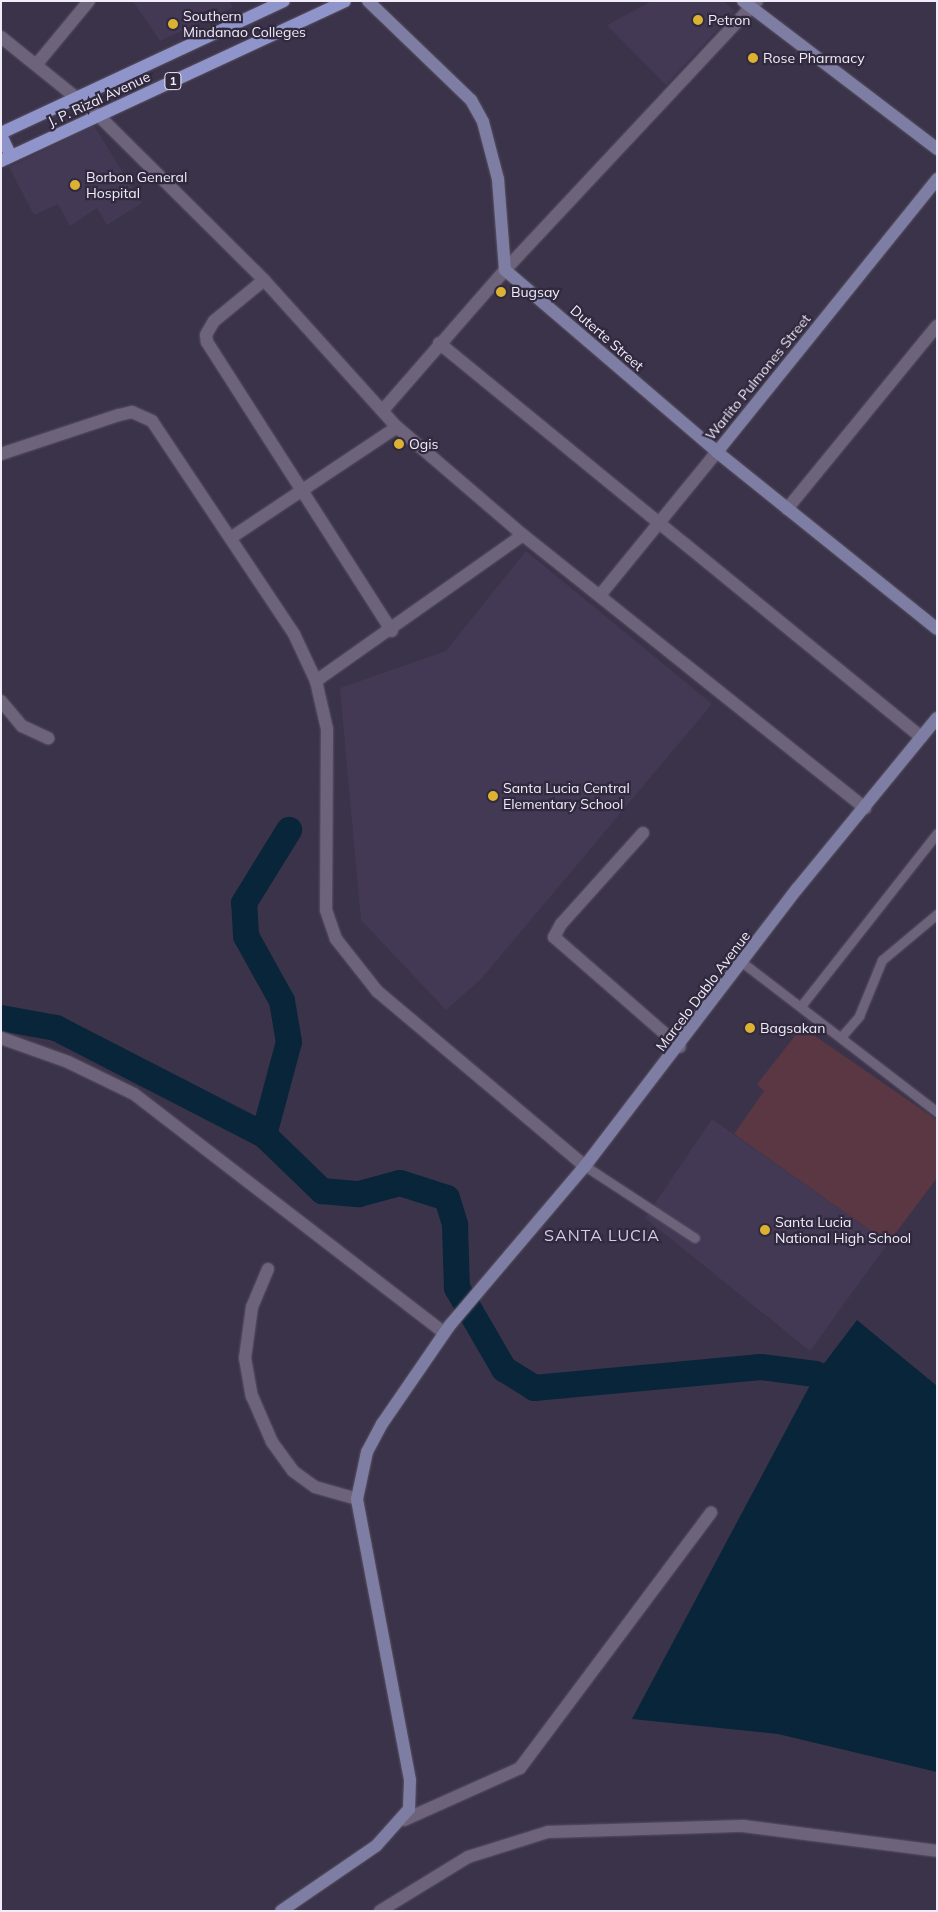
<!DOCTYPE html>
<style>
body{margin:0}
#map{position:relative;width:938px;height:1912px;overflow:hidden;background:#3b3349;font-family:Mulish,sans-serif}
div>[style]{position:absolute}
.built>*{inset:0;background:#443955}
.green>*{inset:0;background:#5a3742}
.water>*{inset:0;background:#092539}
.river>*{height:26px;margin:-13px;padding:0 13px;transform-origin:13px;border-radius:13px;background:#092539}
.roads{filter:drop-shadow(0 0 1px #595163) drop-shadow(0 0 1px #595163)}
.lane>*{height:9px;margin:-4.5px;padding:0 4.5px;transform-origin:4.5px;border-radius:4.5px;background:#6d647c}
.street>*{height:12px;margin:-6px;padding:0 6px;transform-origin:6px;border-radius:6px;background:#6d647c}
.secondary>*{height:12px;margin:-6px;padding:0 6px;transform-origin:6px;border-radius:6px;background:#7e7da3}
.primary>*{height:12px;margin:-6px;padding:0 6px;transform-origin:6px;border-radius:6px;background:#8f95ca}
.dots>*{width:14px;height:14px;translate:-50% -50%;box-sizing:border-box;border:2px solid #31293e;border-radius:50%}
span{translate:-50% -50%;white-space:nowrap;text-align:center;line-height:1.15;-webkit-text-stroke:4.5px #31293e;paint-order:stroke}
.shield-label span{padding:1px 4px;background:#31293e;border:1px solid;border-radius:4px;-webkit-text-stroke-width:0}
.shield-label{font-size:12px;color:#f1ecfa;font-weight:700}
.poi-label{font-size:14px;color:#f1ecfa}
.left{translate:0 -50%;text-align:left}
.street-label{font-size:14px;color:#f1ecfa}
.quarter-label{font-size:16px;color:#d7cde8;letter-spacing:1px}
.frame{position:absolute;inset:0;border:2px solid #f1ecfa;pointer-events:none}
</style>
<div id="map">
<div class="built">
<i style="clip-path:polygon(133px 1px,229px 1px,233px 7px,160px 41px)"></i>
<i style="clip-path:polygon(652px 1px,724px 1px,735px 11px,666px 85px,607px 25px)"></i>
<i style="clip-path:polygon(94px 126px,142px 203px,107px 225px,97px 208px,70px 226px,58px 204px,34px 215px,9px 167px)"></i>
<i style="clip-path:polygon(526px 551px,712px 704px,482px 978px,446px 1010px,361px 920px,340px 688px,446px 651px)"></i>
<i style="clip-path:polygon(712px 1119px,888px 1243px,810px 1351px,645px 1218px)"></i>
</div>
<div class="green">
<i style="clip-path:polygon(802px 1027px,937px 1120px,937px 1178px,888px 1243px,734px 1134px,764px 1091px,757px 1084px)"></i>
</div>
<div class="water">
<i style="clip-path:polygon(857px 1320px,937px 1386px,937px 1772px,778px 1734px,632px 1719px,816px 1374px)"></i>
</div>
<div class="river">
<i style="left:1px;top:1018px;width:56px;rotate:10.3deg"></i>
<i style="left:56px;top:1028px;width:234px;rotate:27.2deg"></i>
<i style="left:264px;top:1135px;width:81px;rotate:44deg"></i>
<i style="left:322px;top:1191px;width:37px;rotate:5deg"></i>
<i style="left:359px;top:1194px;width:42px;rotate:-15deg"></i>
<i style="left:400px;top:1183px;width:49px;rotate:17.7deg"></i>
<i style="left:447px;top:1198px;width:28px;rotate:73deg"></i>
<i style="left:455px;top:1225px;width:63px;rotate:88.2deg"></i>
<i style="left:457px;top:1288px;width:94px;rotate:59.9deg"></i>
<i style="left:504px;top:1369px;width:36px;rotate:32deg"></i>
<i style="left:534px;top:1388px;width:228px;rotate:-5.3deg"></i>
<i style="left:761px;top:1367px;width:55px;rotate:7.3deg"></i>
<i style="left:264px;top:1135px;width:96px;rotate:-75deg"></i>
<i style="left:289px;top:1042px;width:42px;rotate:-99.7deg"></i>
<i style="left:282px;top:1001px;width:74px;rotate:-119deg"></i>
<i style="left:246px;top:936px;width:33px;rotate:-93deg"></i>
<i style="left:244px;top:903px;width:86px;rotate:-58.3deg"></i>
</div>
<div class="roads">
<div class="lane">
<i style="left:743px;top:963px;width:245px;rotate:37.5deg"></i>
<i style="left:801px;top:1006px;width:220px;rotate:-51.8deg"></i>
<i style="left:841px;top:1037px;width:28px;rotate:-49deg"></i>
<i style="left:859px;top:1016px;width:61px;rotate:-67.7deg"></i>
<i style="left:882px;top:960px;width:72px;rotate:-39.9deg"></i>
<i style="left:585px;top:1166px;width:131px;rotate:33.2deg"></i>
</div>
<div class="street">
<i style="left:1px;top:37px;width:126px;rotate:38.9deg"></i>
<i style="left:99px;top:116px;width:233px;rotate:44.8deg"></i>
<i style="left:264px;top:280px;width:198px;rotate:47.9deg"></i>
<i style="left:397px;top:427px;width:166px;rotate:40.6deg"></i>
<i style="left:523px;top:535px;width:438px;rotate:38.6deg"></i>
<i style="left:36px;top:65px;width:83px;rotate:-50.4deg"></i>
<i style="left:264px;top:280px;width:65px;rotate:140.6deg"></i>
<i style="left:214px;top:321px;width:16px;rotate:120deg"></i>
<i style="left:206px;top:335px;width:7px;rotate:82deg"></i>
<i style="left:207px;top:342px;width:343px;rotate:57.4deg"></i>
<i style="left:439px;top:343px;width:623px;rotate:39.26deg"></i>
<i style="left:383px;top:410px;width:186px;rotate:-48.9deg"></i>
<i style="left:505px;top:270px;width:369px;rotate:-46.9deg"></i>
<i style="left:1px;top:454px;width:124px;rotate:-18.3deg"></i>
<i style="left:119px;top:415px;width:13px;rotate:-13deg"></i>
<i style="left:132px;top:412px;width:22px;rotate:24deg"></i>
<i style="left:152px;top:421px;width:256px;rotate:56.3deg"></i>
<i style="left:294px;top:634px;width:52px;rotate:64.9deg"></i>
<i style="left:316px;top:681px;width:49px;rotate:77.1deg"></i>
<i style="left:327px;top:729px;width:181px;rotate:90.3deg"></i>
<i style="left:326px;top:910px;width:31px;rotate:71deg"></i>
<i style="left:336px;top:939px;width:66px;rotate:51.7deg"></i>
<i style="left:377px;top:991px;width:272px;rotate:40.1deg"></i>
<i style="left:787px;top:509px;width:237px;rotate:-50.7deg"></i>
<i style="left:232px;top:537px;width:198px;rotate:-33.7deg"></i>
<i style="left:601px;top:594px;width:183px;rotate:-50.8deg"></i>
<i style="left:316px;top:681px;width:253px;rotate:-35.2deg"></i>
<i style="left:1px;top:701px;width:33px;rotate:50deg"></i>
<i style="left:22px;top:726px;width:29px;rotate:25deg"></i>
<i style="left:643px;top:833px;width:122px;rotate:132deg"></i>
<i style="left:561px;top:924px;width:15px;rotate:118deg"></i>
<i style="left:554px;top:937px;width:167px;rotate:41.1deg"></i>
<i style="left:1px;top:1038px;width:71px;rotate:19.7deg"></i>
<i style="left:68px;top:1062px;width:73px;rotate:25.9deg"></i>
<i style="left:134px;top:1094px;width:391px;rotate:37.6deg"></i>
<i style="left:268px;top:1269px;width:41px;rotate:112.8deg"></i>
<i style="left:252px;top:1307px;width:51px;rotate:97.8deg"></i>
<i style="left:245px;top:1358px;width:39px;rotate:80deg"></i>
<i style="left:252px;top:1396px;width:50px;rotate:66.5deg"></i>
<i style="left:272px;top:1442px;width:36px;rotate:54deg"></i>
<i style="left:293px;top:1471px;width:27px;rotate:36deg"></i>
<i style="left:315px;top:1487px;width:44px;rotate:15.9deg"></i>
<i style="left:404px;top:1820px;width:127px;rotate:-24.1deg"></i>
<i style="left:520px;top:1768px;width:319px;rotate:-53.2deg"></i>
<i style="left:380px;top:1911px;width:103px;rotate:-31.5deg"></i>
<i style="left:468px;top:1857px;width:84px;rotate:-17.4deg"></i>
<i style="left:548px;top:1832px;width:195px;rotate:-1.8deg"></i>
<i style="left:743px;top:1826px;width:196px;rotate:7.3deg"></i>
</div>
<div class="secondary">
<i style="left:368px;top:1px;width:143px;rotate:43.9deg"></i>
<i style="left:471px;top:100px;width:25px;rotate:61deg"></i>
<i style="left:483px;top:122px;width:59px;rotate:75.3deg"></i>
<i style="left:498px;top:179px;width:91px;rotate:85.6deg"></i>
<i style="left:505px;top:270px;width:279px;rotate:40.6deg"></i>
<i style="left:717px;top:452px;width:282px;rotate:38.8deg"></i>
<i style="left:743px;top:1px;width:244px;rotate:37.3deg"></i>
<i style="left:717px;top:452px;width:351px;rotate:-51.1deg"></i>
<i style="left:281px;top:1911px;width:115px;rotate:-34.4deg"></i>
<i style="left:376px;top:1846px;width:50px;rotate:-48.3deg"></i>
<i style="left:409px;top:1809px;width:29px;rotate:-88deg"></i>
<i style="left:410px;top:1780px;width:286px;rotate:-100.7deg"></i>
<i style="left:357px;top:1499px;width:48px;rotate:-78deg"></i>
<i style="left:367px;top:1452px;width:32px;rotate:-62deg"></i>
<i style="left:382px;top:1424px;width:120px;rotate:-55.5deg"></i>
<i style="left:450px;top:1325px;width:209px;rotate:-49.7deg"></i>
<i style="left:585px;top:1166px;width:349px;rotate:-52.6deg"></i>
<i style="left:797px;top:889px;width:221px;rotate:-50.7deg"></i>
</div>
<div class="primary">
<i style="left:1px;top:133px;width:312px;rotate:-25deg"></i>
<i style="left:1px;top:135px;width:23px;rotate:65deg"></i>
<i style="left:1px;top:161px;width:379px;rotate:-24.9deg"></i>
</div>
</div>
<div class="dots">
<i style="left:698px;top:20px;background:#dcb233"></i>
<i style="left:173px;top:24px;background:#dcb233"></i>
<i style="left:753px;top:58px;background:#dcb233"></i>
<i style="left:75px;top:185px;background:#dcb233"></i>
<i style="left:501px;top:292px;background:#dcb233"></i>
<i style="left:399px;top:444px;background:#dcb233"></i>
<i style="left:493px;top:796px;background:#dcb233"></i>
<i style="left:750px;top:1028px;background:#dcb233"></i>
<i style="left:765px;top:1230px;background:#dcb233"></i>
</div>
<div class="shield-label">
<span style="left:173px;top:81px">1</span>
</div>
<div class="poi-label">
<span class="left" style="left:183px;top:24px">Southern<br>Mindanao Colleges</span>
<span class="left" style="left:708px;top:20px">Petron</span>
<span class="left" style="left:763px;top:58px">Rose Pharmacy</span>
<span class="left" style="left:86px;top:185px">Borbon General<br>Hospital</span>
<span class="left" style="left:511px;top:292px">Bugsay</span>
<span class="left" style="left:409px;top:444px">Ogis</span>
<span class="left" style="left:503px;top:796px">Santa Lucia Central<br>Elementary School</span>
<span class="left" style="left:760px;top:1028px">Bagsakan</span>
<span class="left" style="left:775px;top:1230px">Santa Lucia<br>National High School</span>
</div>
<div class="street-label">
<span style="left:99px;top:99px;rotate:-25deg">J. P. Rizal Avenue</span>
<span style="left:607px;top:338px;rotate:41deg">Duterte Street</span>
<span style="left:758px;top:377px;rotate:-51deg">Warlito Pulmones Street</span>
<span style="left:703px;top:991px;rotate:-53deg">Marcelo Dablo Avenue</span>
</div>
<div class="quarter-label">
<span style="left:602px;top:1235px">SANTA LUCIA</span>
</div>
<div class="frame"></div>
</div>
